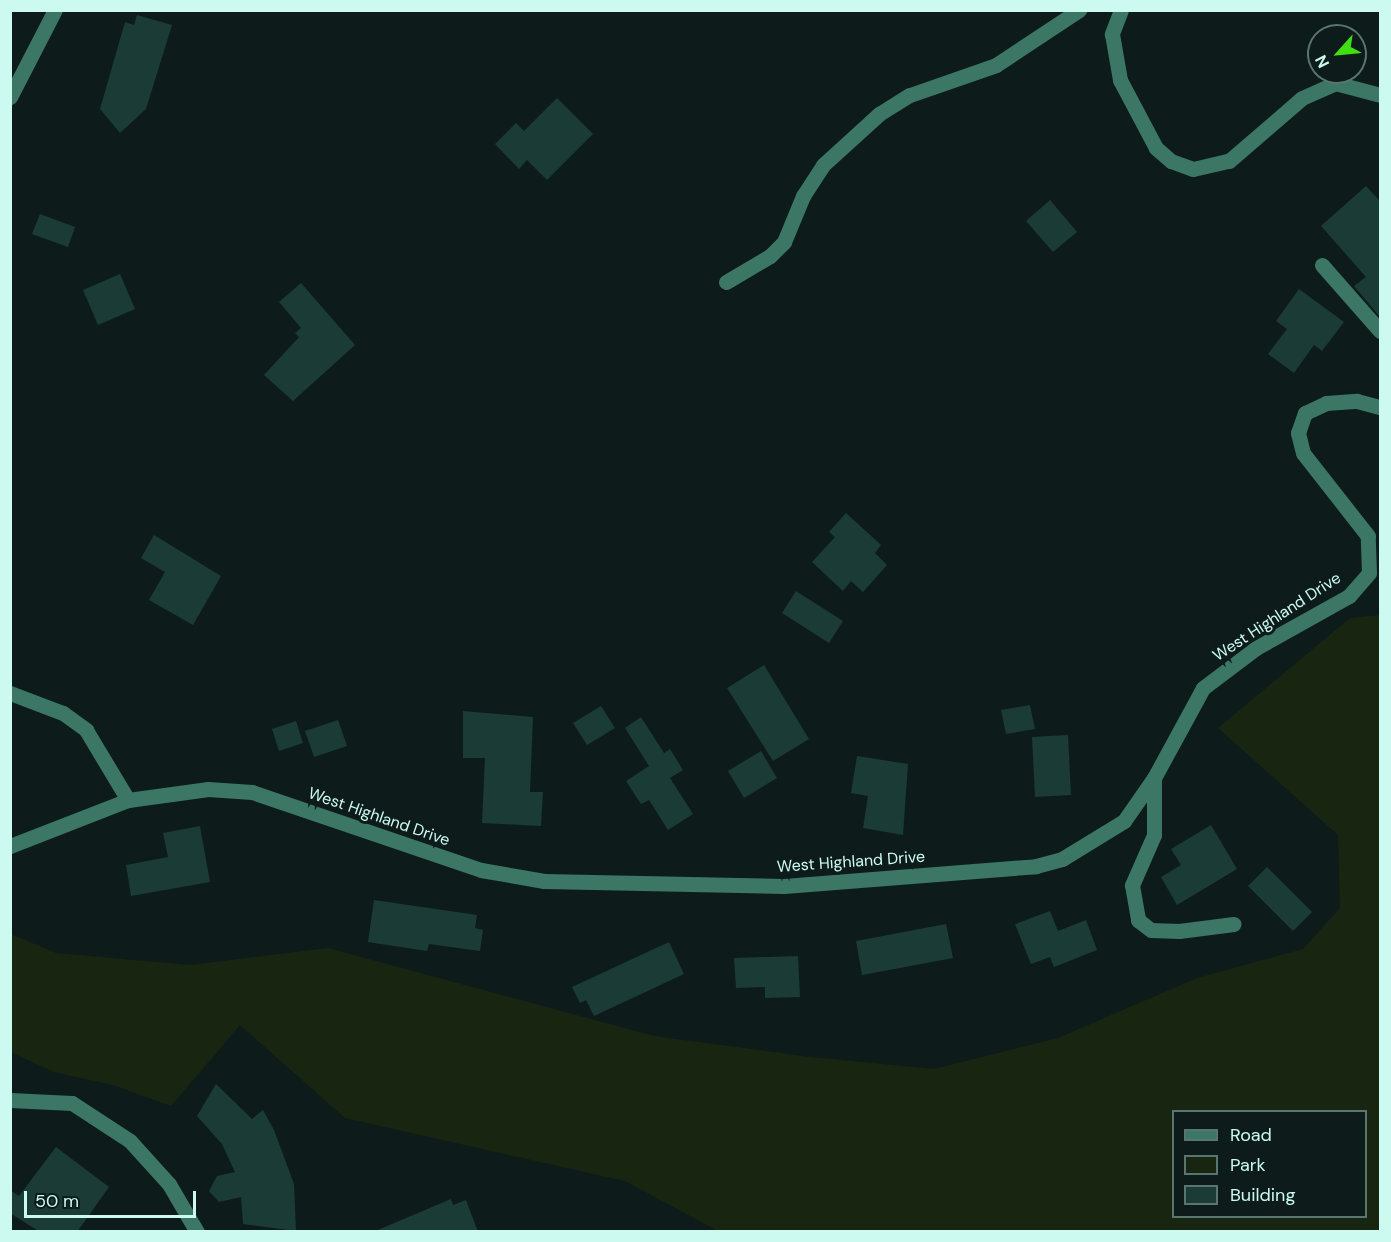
<!DOCTYPE html>
<style>
body{margin:0}
#map{position:relative;width:1391px;height:1242px;overflow:hidden;background:#0d1c1a;font-family:"DM Sans",sans-serif}
div>[style]{position:absolute}
.green>*{inset:0;background:#182511}
.building>*{inset:0;background:#1b3b37}
.minor>*{height:15px;margin:-7.5px;padding:0 7.5px;transform-origin:7.5px;border-radius:7.5px;background:#3c7766}
span{translate:-50% -50%;white-space:nowrap;text-align:center;line-height:1.15;-webkit-text-stroke:6px #0d1c1a;paint-order:stroke}
.street-label{font-size:16px;color:#ccfaf1}
.frame{position:absolute;inset:0;border:12px solid #ccfaf1;pointer-events:none}
.legend{position:absolute;left:1172px;top:1110px;width:195px;height:108px;box-sizing:border-box;background:#0d1c1a;border:2px solid #597570;margin:0;padding:8px 10px;list-style:none;font-size:18px;color:#ccfaf1}
.legend li{display:flex;align-items:center;gap:12px;height:30px}
.legend b{width:30px;border:2px solid #597570}
.north{position:absolute;left:1307px;top:24px;width:60px;height:60px;box-sizing:border-box;background:#0d1c1a;border:2px solid #597570;border-radius:50%;rotate:243deg;font-size:16px;font-weight:700;line-height:24px;text-align:center;color:#ccfaf1}
.north::after{content:'';display:block;margin:auto;width:21px;height:27px;background:#3fdf14;clip-path:polygon(50% 0,100% 100%,50% 72%,0 100%)}
.scale{position:absolute;left:24px;top:1191px;width:172px;height:27px;box-sizing:border-box;border:3px solid #ccfaf1;border-top:0;padding-left:8px;font-size:18px;line-height:21px;white-space:nowrap;color:#ccfaf1;-webkit-text-stroke:4px #0d1c1a;paint-order:stroke}
</style>
<div id="map">
<div class="green">
<i style="clip-path:polygon(evenodd,1380px 615px,1380px 1231px,718px 1231px,625px 1181px,345px 1118px,240px 1025px,171px 1106px,113px 1085px,54px 1072px,11px 1052px,11px 934px,56px 953px,190px 965px,328px 948px,654px 1036px,810px 1057px,934px 1069px,1058px 1038px,1197px 978px,1303px 949px,1340px 908px,1338px 835px,1218px 728px,1350px 618px,1380px 615px,1174px 1112px,1366px 1112px,1366px 1216px,1174px 1216px,1174px 1112px)"></i>
</div>
<div class="building">
<i style="clip-path:polygon(137px 15px,172px 25px,146px 109px,120px 133px,100px 109px,125px 22px,134px 25px)"></i>
<i style="clip-path:polygon(557px 98px,593px 134px,547px 180px,527px 160px,519px 169px,495px 144px,516px 123px,524px 131px)"></i>
<i style="clip-path:polygon(1366px 186px,1380px 201px,1380px 317px,1354px 286px,1366px 277px,1321px 226px)"></i>
<i style="clip-path:polygon(1050px 200px,1077px 232px,1053px 252px,1026px 221px)"></i>
<i style="clip-path:polygon(40px 214px,75px 227px,68px 247px,32px 234px)"></i>
<i style="clip-path:polygon(120px 274px,135px 309px,98px 325px,83px 290px)"></i>
<i style="clip-path:polygon(301px 283px,355px 345px,293px 401px,264px 375px,299px 337px,295px 333px,301px 328px,279px 302px)"></i>
<i style="clip-path:polygon(1299px 289px,1344px 322px,1322px 351px,1314px 345px,1294px 373px,1268px 354px,1287px 329px,1276px 321px)"></i>
<i style="clip-path:polygon(846px 513px,881px 545px,875px 553px,887px 565px,863px 592px,851px 581px,843px 591px,812px 562px,835px 537px,829px 532px)"></i>
<i style="clip-path:polygon(154px 535px,221px 576px,193px 625px,149px 600px,165px 572px,141px 558px)"></i>
<i style="clip-path:polygon(796px 591px,843px 621px,829px 643px,782px 613px)"></i>
<i style="clip-path:polygon(764px 665px,809px 739px,773px 761px,727px 688px)"></i>
<i style="clip-path:polygon(1030px 705px,1035px 729px,1006px 734px,1001px 710px)"></i>
<i style="clip-path:polygon(601px 706px,615px 728px,587px 745px,573px 723px)"></i>
<i style="clip-path:polygon(463px 711px,533px 717px,530px 792px,543px 792px,541px 826px,482px 823px,485px 758px,463px 758px)"></i>
<i style="clip-path:polygon(641px 717px,664px 753px,670px 749px,683px 770px,670px 778px,693px 814px,668px 830px,649px 800px,641px 804px,626px 781px,649px 766px,625px 728px)"></i>
<i style="clip-path:polygon(338px 720px,347px 746px,314px 757px,305px 731px)"></i>
<i style="clip-path:polygon(296px 721px,303px 743px,279px 751px,272px 729px)"></i>
<i style="clip-path:polygon(1068px 735px,1071px 795px,1035px 797px,1032px 737px)"></i>
<i style="clip-path:polygon(761px 751px,777px 778px,744px 798px,728px 771px)"></i>
<i style="clip-path:polygon(857px 756px,908px 764px,903px 835px,863px 828px,868px 796px,851px 793px)"></i>
<i style="clip-path:polygon(1211px 825px,1237px 869px,1177px 905px,1161px 877px,1181px 865px,1171px 849px)"></i>
<i style="clip-path:polygon(200px 826px,210px 882px,131px 896px,126px 865px,168px 857px,163px 833px)"></i>
<i style="clip-path:polygon(1267px 867px,1312px 912px,1293px 931px,1248px 886px)"></i>
<i style="clip-path:polygon(374px 900px,477px 915px,475px 928px,483px 930px,480px 951px,429px 944px,427px 951px,368px 942px)"></i>
<i style="clip-path:polygon(1050px 911px,1058px 931px,1086px 920px,1097px 950px,1054px 967px,1050px 957px,1031px 964px,1015px 924px)"></i>
<i style="clip-path:polygon(946px 924px,953px 958px,862px 975px,856px 941px)"></i>
<i style="clip-path:polygon(669px 942px,684px 974px,594px 1016px,586px 1000px,580px 1003px,572px 987px)"></i>
<i style="clip-path:polygon(798px 956px,800px 997px,765px 998px,765px 987px,736px 988px,734px 958px)"></i>
<i style="clip-path:polygon(216px 1084px,252px 1119px,263px 1110px,274px 1130px,294px 1184px,296px 1231px,243px 1224px,241px 1197px,219px 1202px,209px 1191px,217px 1176px,235px 1172px,222px 1144px,197px 1116px)"></i>
<i style="clip-path:polygon(56px 1147px,109px 1187px,77px 1232px,40px 1232px,10px 1213px,10px 1190px,19px 1196px)"></i>
<i style="clip-path:polygon(451px 1199px,453px 1205px,466px 1200px,478px 1232px,373px 1232px)"></i>
</div>
<div class="minor">
<i style="left:1121px;top:10px;width:26px;rotate:111deg"></i>
<i style="left:1112px;top:34px;width:47px;rotate:80.1deg"></i>
<i style="left:1120px;top:80px;width:77px;rotate:62.1deg"></i>
<i style="left:1156px;top:148px;width:20px;rotate:41deg"></i>
<i style="left:1171px;top:161px;width:23px;rotate:20deg"></i>
<i style="left:1193px;top:169px;width:37px;rotate:-13deg"></i>
<i style="left:1229px;top:161px;width:96px;rotate:-40.8deg"></i>
<i style="left:1302px;top:98px;width:36px;rotate:-24deg"></i>
<i style="left:1335px;top:83px;width:47px;rotate:14.9deg"></i>
<i style="left:10px;top:97px;width:98px;rotate:-62.7deg"></i>
<i style="left:1322px;top:265px;width:88px;rotate:48.7deg"></i>
<i style="left:726px;top:282px;width:51px;rotate:-30.6deg"></i>
<i style="left:770px;top:256px;width:20px;rotate:-45deg"></i>
<i style="left:784px;top:242px;width:50px;rotate:-67.6deg"></i>
<i style="left:803px;top:196px;width:37px;rotate:-57deg"></i>
<i style="left:823px;top:165px;width:76px;rotate:-42.3deg"></i>
<i style="left:879px;top:114px;width:36px;rotate:-32deg"></i>
<i style="left:910px;top:95px;width:91px;rotate:-19.2deg"></i>
<i style="left:996px;top:65px;width:100px;rotate:-33.5deg"></i>
<i style="left:10px;top:693px;width:57px;rotate:20.7deg"></i>
<i style="left:63px;top:713px;width:29px;rotate:36deg"></i>
<i style="left:86px;top:730px;width:82px;rotate:59deg"></i>
<i style="left:1154px;top:778px;width:57px;rotate:90deg"></i>
<i style="left:1154px;top:835px;width:55px;rotate:113.7deg"></i>
<i style="left:1132px;top:885px;width:36px;rotate:80deg"></i>
<i style="left:1138px;top:920px;width:16px;rotate:38deg"></i>
<i style="left:1151px;top:930px;width:28px;rotate:2deg"></i>
<i style="left:1179px;top:931px;width:55px;rotate:-7.3deg"></i>
<i style="left:10px;top:846px;width:127px;rotate:-21.3deg"></i>
<i style="left:128px;top:800px;width:81px;rotate:-7.8deg"></i>
<i style="left:208px;top:789px;width:44px;rotate:3.9deg"></i>
<i style="left:252px;top:792px;width:242px;rotate:18.8deg"></i>
<i style="left:481px;top:870px;width:64px;rotate:9.9deg"></i>
<i style="left:544px;top:881px;width:240px;rotate:1.2deg"></i>
<i style="left:784px;top:886px;width:253px;rotate:-4.5deg"></i>
<i style="left:1036px;top:866px;width:27px;rotate:-15deg"></i>
<i style="left:1062px;top:859px;width:73px;rotate:-31.5deg"></i>
<i style="left:1124px;top:821px;width:52px;rotate:-55.1deg"></i>
<i style="left:1154px;top:778px;width:102px;rotate:-61.4deg"></i>
<i style="left:1203px;top:688px;width:66px;rotate:-37deg"></i>
<i style="left:1256px;top:648px;width:107px;rotate:-29.2deg"></i>
<i style="left:1349px;top:596px;width:30px;rotate:-49deg"></i>
<i style="left:1369px;top:573px;width:37px;rotate:-92deg"></i>
<i style="left:1368px;top:536px;width:105px;rotate:-128.1deg"></i>
<i style="left:1303px;top:453px;width:21px;rotate:-104deg"></i>
<i style="left:1298px;top:433px;width:21px;rotate:-71deg"></i>
<i style="left:1305px;top:413px;width:23px;rotate:-25deg"></i>
<i style="left:1326px;top:403px;width:31px;rotate:-4deg"></i>
<i style="left:1357px;top:401px;width:24px;rotate:15deg"></i>
<i style="left:10px;top:1100px;width:62px;rotate:2.8deg"></i>
<i style="left:72px;top:1103px;width:69px;rotate:33.2deg"></i>
<i style="left:130px;top:1141px;width:58px;rotate:47.8deg"></i>
<i style="left:169px;top:1184px;width:56px;rotate:59.7deg"></i>
</div>
<div class="street-label">
<span style="left:1277px;top:617px;rotate:-33deg">West Highland Drive</span>
<span style="left:379px;top:817px;rotate:19deg">West Highland Drive</span>
<span style="left:851px;top:862px;rotate:-4deg">West Highland Drive</span>
</div>
<div class="frame"></div>
<ul class="legend">
<li><b style="height:8px;background:#3c7766"></b>Road</li>
<li><b style="height:16px;background:#182511"></b>Park</li>
<li><b style="height:16px;background:#1b3b37"></b>Building</li>
</ul>
<div class="north">N</div>
<div class="scale">50 m</div>
</div>
